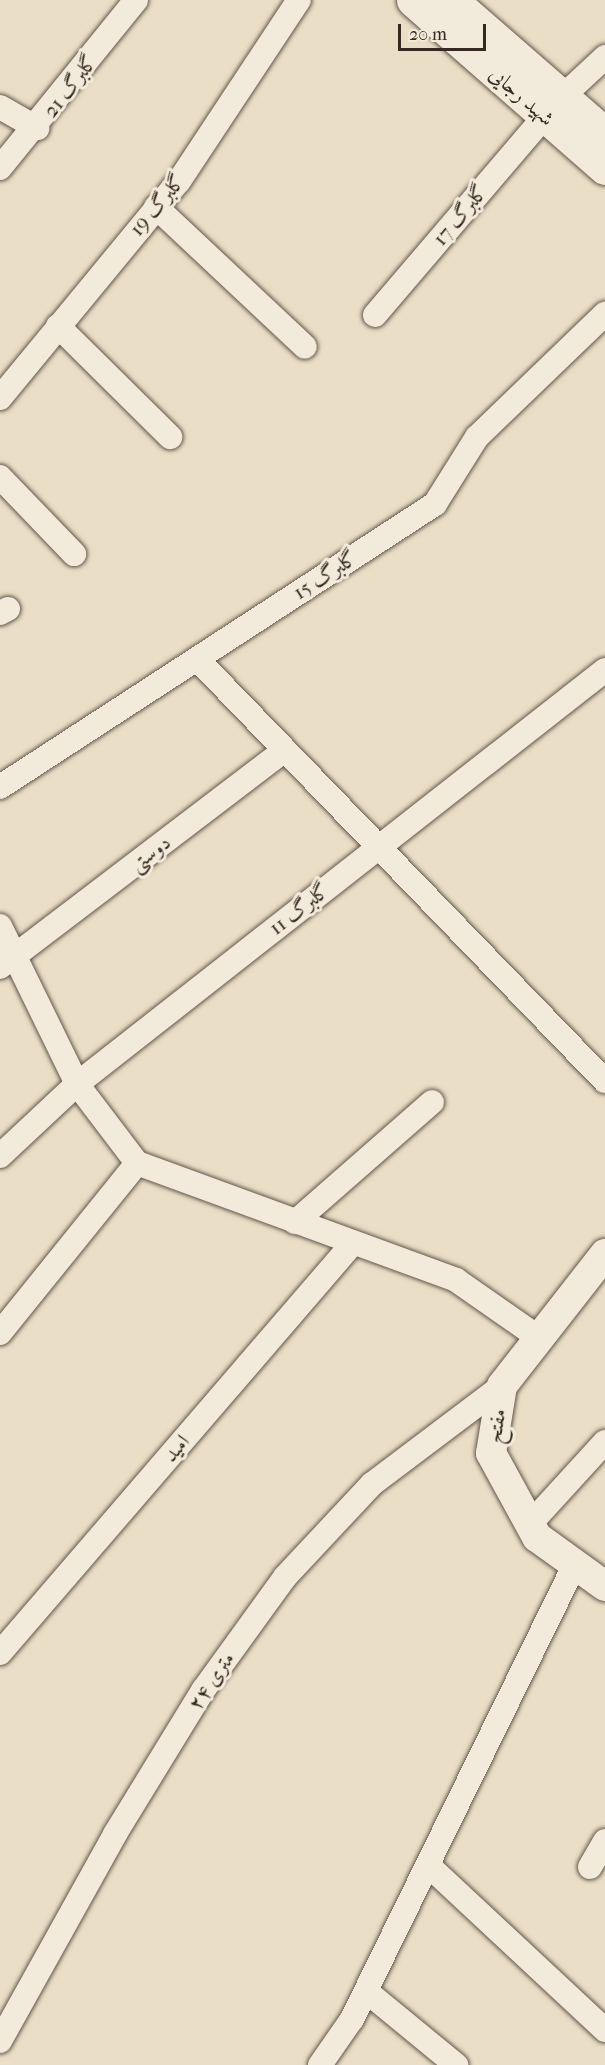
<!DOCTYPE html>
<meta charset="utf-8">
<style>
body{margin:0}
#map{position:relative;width:605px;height:2065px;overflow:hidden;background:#ebdec6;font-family:"IM FELL French Canon",Amiri,serif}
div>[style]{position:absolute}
.roads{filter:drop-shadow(0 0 2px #62564b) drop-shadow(0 0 2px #62564b)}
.minor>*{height:24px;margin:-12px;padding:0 12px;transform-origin:12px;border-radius:12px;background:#f2eada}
.tertiary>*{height:30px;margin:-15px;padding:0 15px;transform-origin:15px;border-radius:15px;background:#f2eada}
.secondary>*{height:33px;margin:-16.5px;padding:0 16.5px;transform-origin:16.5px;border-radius:16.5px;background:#f2eada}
span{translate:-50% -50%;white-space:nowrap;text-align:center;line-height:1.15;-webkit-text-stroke:6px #f2eada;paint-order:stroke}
.street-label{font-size:21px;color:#352922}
.scale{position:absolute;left:398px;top:24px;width:88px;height:27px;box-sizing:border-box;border:3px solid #352922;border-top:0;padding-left:8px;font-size:18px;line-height:21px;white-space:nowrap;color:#352922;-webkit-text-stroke:4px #f2eada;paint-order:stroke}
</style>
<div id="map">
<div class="roads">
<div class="minor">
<i style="left:562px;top:97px;width:59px;rotate:-42.9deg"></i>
<i style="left:0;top:107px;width:43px;rotate:29.6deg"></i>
<i style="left:0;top:168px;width:216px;rotate:-51deg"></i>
<i style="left:156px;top:207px;width:204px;rotate:43.2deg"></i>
<i style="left:375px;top:315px;width:262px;rotate:-49.5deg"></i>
<i style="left:58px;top:326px;width:158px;rotate:44.7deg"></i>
<i style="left:0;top:398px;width:281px;rotate:-50.5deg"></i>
<i style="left:179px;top:181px;width:217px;rotate:-56.5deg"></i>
<i style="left:0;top:477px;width:107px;rotate:46.1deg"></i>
<i style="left:0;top:613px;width:9px;rotate:-27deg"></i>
<i style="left:197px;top:659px;width:587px;rotate:45.97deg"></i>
<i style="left:0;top:787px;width:519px;rotate:-33.05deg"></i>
<i style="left:435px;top:504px;width:79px;rotate:-57.9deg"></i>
<i style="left:477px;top:437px;width:178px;rotate:-43.9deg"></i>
<i style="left:0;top:926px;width:176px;rotate:64deg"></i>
<i style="left:77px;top:1084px;width:99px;rotate:52.8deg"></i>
<i style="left:137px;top:1163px;width:340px;rotate:20.1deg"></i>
<i style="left:456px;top:1280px;width:101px;rotate:34.9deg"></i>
<i style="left:0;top:967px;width:358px;rotate:-37.3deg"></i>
<i style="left:0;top:1156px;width:105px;rotate:-43.1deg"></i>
<i style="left:77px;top:1084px;width:671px;rotate:-38.1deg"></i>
<i style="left:295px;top:1222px;width:182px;rotate:-41.2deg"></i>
<i style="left:0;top:1333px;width:218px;rotate:-51.1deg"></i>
<i style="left:530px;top:1524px;width:111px;rotate:-47.6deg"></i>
<i style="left:0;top:1653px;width:541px;rotate:-49.27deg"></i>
<i style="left:428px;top:1865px;width:242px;rotate:43deg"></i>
<i style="left:590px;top:1867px;width:30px;rotate:-60deg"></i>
<i style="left:366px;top:1991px;width:117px;rotate:39.4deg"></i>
<i style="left:0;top:2041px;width:237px;rotate:-60.9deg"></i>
<i style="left:115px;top:1834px;width:170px;rotate:-58.5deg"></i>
<i style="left:204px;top:1689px;width:138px;rotate:-54.1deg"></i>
<i style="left:285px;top:1577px;width:127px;rotate:-46.9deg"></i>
<i style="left:372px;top:1484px;width:163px;rotate:-37deg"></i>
<i style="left:320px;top:2065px;width:56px;rotate:-55.2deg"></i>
<i style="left:352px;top:2019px;width:507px;rotate:-63.89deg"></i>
</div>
<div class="tertiary">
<i style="left:605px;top:1254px;width:167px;rotate:128deg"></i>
<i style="left:502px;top:1386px;width:68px;rotate:99.3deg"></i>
<i style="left:491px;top:1453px;width:96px;rotate:61.3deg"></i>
<i style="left:537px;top:1537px;width:84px;rotate:35.8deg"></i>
</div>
<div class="secondary">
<i style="left:413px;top:0;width:255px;rotate:41.2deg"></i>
<i style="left:451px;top:0;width:204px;rotate:41deg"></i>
</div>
</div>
<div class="street-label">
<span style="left:70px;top:86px;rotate:-52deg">گلبرگ 21</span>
<span style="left:522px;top:96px;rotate:41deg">شهید رجایی</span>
<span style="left:157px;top:205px;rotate:-50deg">گلبرگ 19</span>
<span style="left:460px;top:215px;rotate:-50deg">گلبرگ 17</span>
<span style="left:325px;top:575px;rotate:-33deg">گلبرگ 15</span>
<span style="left:150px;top:853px;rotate:-37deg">دوستی</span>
<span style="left:299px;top:909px;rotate:-38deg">گلبرگ 11</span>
<span style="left:496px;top:1426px;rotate:-81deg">مفتح</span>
<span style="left:176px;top:1448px;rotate:-49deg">امید</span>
<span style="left:211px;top:1681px;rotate:-56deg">۲۴ متری</span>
</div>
<div class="scale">20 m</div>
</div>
